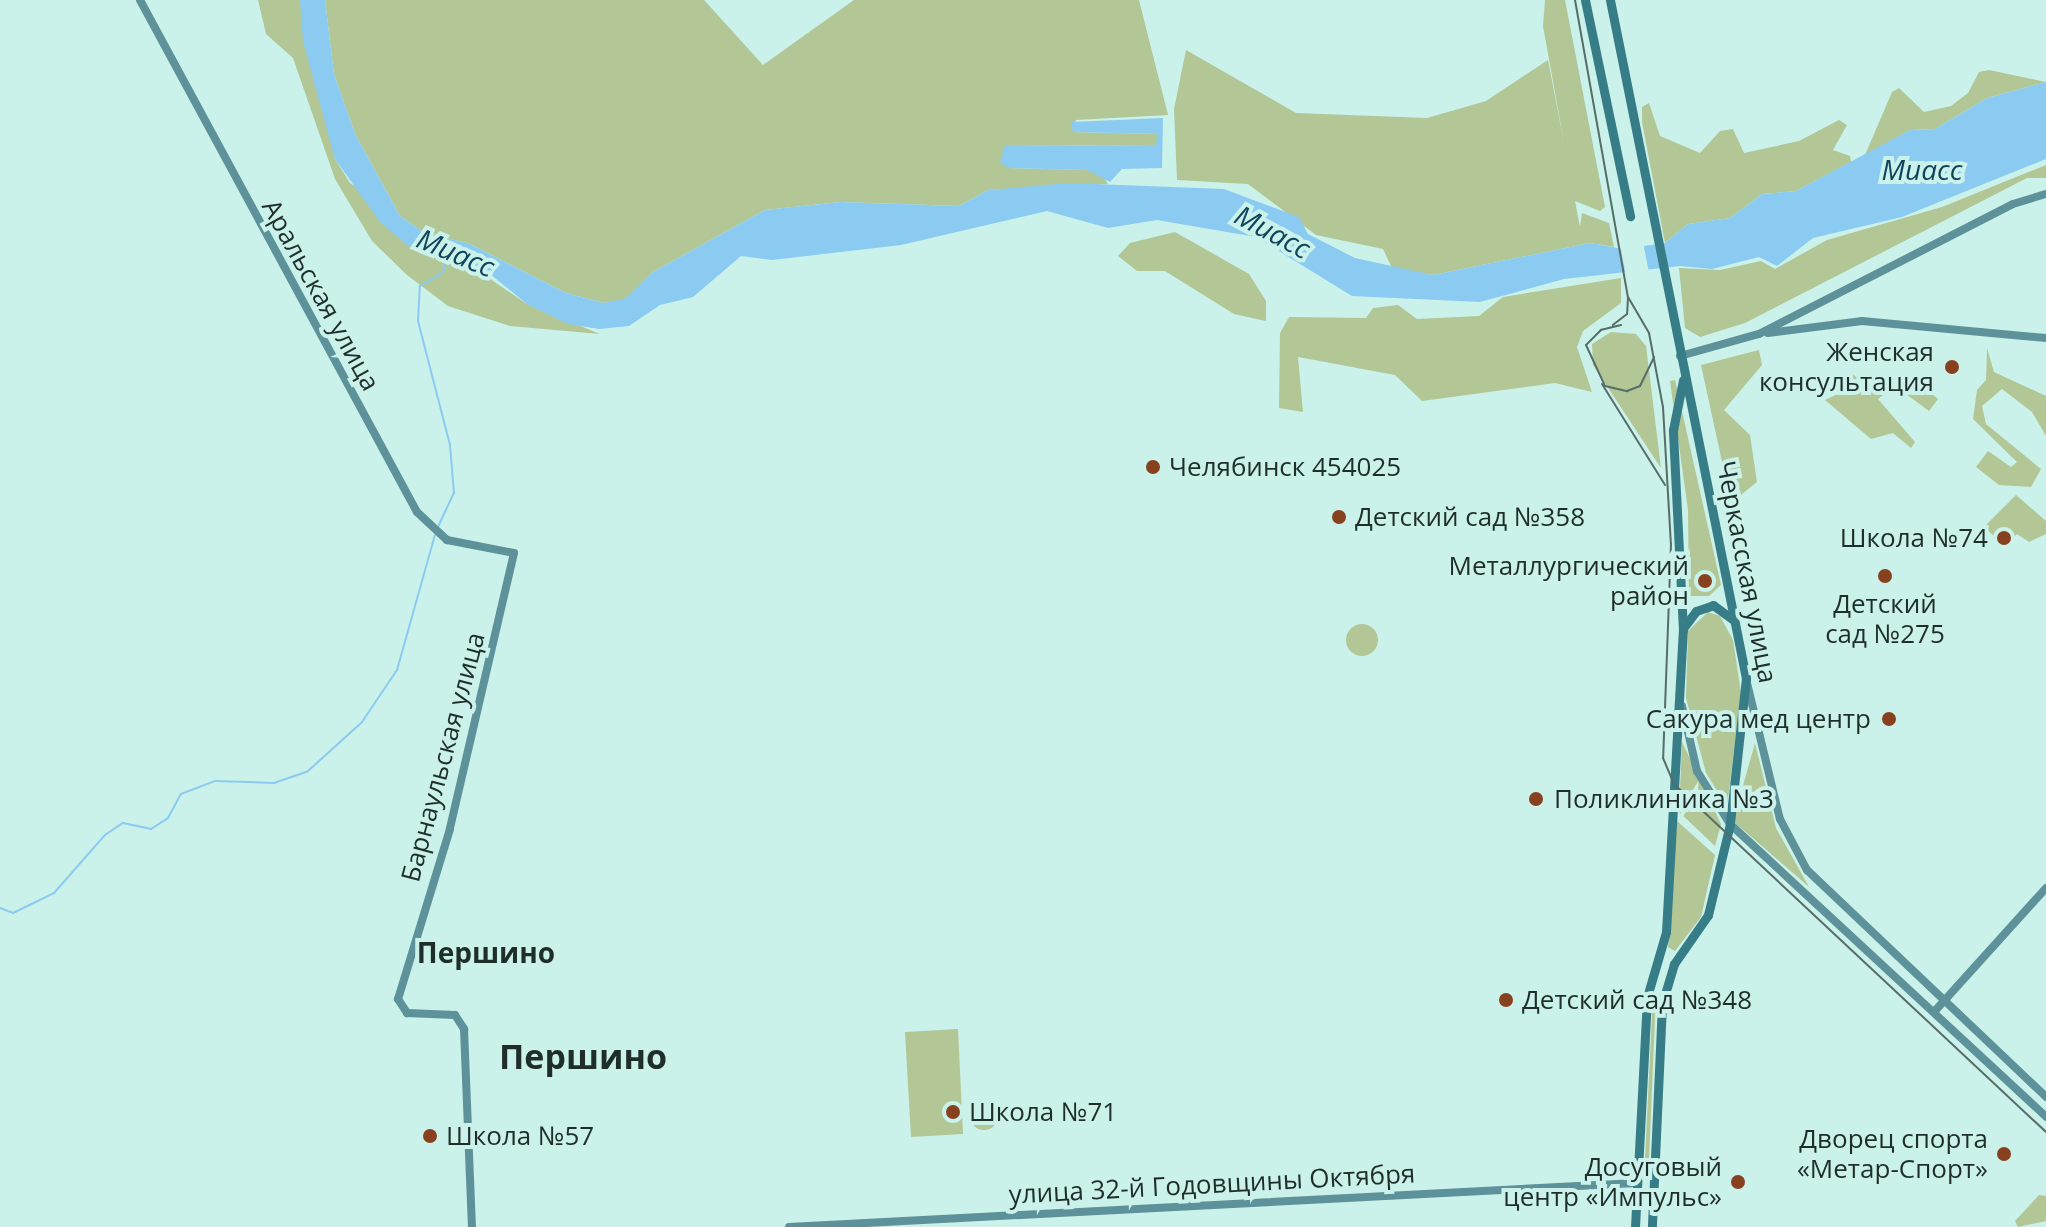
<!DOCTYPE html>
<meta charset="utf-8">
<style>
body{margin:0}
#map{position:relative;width:2046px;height:1227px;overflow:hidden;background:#caf2ea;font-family:"Open Sans",sans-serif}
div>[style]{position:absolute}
.green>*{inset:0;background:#b2c696}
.round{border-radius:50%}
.water>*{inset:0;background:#8ccbf1}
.pier>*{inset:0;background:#caf2ea}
.stream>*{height:2px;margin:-1px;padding:0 1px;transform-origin:1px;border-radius:1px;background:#8ccbf1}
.secondary>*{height:8px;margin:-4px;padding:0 4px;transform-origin:4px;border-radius:4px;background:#5d929a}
.primary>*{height:9px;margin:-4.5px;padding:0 4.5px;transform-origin:4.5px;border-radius:4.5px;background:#377d87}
.tram>*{height:2px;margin:-1px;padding:0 1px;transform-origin:1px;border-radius:1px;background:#566d68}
.dots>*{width:22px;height:22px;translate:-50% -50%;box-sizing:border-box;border:4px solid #caf2ea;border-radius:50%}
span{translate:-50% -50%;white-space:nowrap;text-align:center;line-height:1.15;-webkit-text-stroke:8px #caf2ea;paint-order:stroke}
.street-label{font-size:26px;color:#1f2e2b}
.poi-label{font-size:26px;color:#1f2e2b}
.right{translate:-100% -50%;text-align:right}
.left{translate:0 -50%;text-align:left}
.water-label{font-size:28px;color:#10435c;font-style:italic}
.neighbourhood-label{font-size:28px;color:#1f2e2b;font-weight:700}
.district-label{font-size:34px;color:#1f2e2b;font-weight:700}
</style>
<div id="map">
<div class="green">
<i style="clip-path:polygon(258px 0,300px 0,335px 159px,350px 183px,527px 304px,600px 334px,510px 326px,448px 306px,407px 275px,372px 241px,335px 179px,293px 58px,266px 34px)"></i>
<i style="clip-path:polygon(325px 0,704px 0,763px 65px,854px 0,1139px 0,1168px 115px,1076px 120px,1073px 132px,1157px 134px,1157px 146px,1005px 145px,1008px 168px,1087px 170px,1101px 173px,1108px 184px,988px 190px,959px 206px,840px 202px,765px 210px,653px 272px,626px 299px,604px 303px,566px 293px,470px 244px,423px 232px,400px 216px,355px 134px,334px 74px)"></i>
<i style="clip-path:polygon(1545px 0,1565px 0,1605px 207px,1600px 211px,1575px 201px,1580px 227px,1582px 213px,1609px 223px,1614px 247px,1590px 243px,1433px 275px,1392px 268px,1383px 249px,1316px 235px,1248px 184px,1177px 180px,1174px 109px,1186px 50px,1296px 113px,1427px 118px,1486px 101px,1548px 60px,1565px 148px,1543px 26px)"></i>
<i style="clip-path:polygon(1989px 70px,2046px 82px,1987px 98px,1935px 129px,1910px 130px,1865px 155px,1892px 92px,1899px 88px,1924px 112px,1951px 106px,1968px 93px,1979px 72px)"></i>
<i style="clip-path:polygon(1649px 103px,1660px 136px,1700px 153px,1720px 131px,1733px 129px,1744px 153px,1799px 141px,1839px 120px,1847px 125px,1833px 150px,1850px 156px,1851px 162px,1796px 191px,1762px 194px,1730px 218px,1688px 224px,1665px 243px,1642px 122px,1642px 107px)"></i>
<i style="clip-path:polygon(2046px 165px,2046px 178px,2027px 178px,1745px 323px,1700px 337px,1685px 328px,1679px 268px,1720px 270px,1761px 261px,1775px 269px,1827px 240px,1942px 207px)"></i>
<i style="clip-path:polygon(1175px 232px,1249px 274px,1266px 301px,1266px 321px,1234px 314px,1165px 271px,1137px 271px,1118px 256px,1130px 243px)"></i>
<i style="clip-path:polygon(1621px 278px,1621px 303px,1583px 331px,1577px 347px,1592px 392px,1555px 383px,1422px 401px,1395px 375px,1298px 357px,1303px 412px,1279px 408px,1280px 333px,1289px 317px,1366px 318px,1373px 308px,1398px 305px,1417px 319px,1479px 316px,1503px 297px)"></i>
<i style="clip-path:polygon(1611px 332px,1636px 334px,1646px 346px,1661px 468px,1593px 365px,1592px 344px)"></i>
<i style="clip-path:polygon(1987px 348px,1994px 372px,2046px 396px,2046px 436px,2032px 412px,2002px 389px,1982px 406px,1986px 424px,2041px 469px,2031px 487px,1999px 485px,1976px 467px,1988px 451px,2011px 467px,2017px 462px,1973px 419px,1977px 390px,1986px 380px)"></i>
<i style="clip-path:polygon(1759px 350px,1762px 365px,1724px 410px,1750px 435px,1757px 482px,1731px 503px,1701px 365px)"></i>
<i style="clip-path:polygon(1837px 373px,1853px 374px,1862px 383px,1913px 378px,1938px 399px,1929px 411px,1895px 386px,1878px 399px,1915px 442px,1911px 448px,1893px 433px,1871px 439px,1825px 400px,1842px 392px)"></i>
<i style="clip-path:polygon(1675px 380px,1721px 585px,1709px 596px,1689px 596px,1688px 510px,1670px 381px)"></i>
<i style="clip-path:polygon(2016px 495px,2046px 521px,2046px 534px,2029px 542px,2017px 534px,2005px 546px,1984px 527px)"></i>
<i style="clip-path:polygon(1708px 612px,1720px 616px,1733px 640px,1741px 693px,1727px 807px,1706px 773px,1686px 698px,1688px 631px)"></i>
<i class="round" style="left:1346px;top:624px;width:32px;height:32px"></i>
<i style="clip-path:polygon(1682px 742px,1721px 824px,1715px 846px,1679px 812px)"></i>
<i style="clip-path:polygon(1755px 743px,1776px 828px,1809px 887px,1733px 821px)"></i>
<i style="clip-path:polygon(1677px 821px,1715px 855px,1701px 917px,1675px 951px,1668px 947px)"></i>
<i style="clip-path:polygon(1653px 994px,1656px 994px,1649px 1160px,1645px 1159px)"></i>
<i style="clip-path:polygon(958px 1029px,963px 1134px,911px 1137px,905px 1032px)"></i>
<i class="round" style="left:970px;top:1102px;width:28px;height:28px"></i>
<i style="clip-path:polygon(2039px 1195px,2046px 1196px,2046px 1221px,2018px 1227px,2015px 1221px)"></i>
</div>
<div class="water">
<i style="clip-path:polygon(300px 0,325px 0,334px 74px,355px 134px,400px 216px,423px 232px,470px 244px,566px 293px,604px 303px,626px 298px,653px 272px,765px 210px,840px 202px,959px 206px,988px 190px,1068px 183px,1224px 189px,1299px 217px,1308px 234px,1355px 258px,1433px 275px,1590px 243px,1623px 249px,1665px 243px,1688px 224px,1730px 218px,1762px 194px,1796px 191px,1910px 130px,1935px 129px,1987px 98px,2046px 82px,2046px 159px,1902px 217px,1813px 238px,1777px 266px,1759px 257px,1712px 269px,1680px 266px,1564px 279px,1480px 302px,1352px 296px,1256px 237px,1157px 220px,1108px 228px,1047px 211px,901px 245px,772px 260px,741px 256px,693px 297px,660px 305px,629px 326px,599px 329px,568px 324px,527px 304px,490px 274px,407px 245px,380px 222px,335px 159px,303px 41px)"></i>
<i style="clip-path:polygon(1163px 118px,1162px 168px,1122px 169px,1110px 182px,1087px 170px,1008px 168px,1000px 162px,1005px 145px,1156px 146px,1157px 134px,1073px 132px,1071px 122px)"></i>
</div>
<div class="pier">
<i style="clip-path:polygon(1643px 242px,1649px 273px,1626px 276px,1620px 244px)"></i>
</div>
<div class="stream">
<i style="left:437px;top:529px;width:40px;rotate:-65deg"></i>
<i style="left:454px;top:493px;width:48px;rotate:-94.8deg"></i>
<i style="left:450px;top:445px;width:128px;rotate:-104.5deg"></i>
<i style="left:418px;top:321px;width:35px;rotate:-87deg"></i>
<i style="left:420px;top:286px;width:27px;rotate:-31deg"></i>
<i style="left:443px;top:272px;width:12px;rotate:-76deg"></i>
<i style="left:0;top:908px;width:14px;rotate:21deg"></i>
<i style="left:13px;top:913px;width:46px;rotate:-26deg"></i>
<i style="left:54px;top:893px;width:77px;rotate:-48.7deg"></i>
<i style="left:105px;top:835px;width:22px;rotate:-34deg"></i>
<i style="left:123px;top:823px;width:29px;rotate:12deg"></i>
<i style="left:151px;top:829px;width:20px;rotate:-33deg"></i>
<i style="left:168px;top:818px;width:27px;rotate:-62deg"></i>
<i style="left:181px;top:794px;width:36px;rotate:-21deg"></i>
<i style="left:215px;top:781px;width:59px;rotate:1.9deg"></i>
<i style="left:274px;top:783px;width:36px;rotate:-19deg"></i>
<i style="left:308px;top:771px;width:73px;rotate:-42.2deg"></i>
<i style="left:362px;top:722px;width:63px;rotate:-56.1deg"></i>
<i style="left:397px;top:670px;width:140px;rotate:-74.3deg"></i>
</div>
<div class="secondary">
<i style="left:140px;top:0;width:582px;rotate:61.59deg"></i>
<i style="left:417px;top:512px;width:41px;rotate:43deg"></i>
<i style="left:447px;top:540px;width:68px;rotate:11deg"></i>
<i style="left:514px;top:553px;width:283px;rotate:103.1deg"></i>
<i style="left:450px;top:829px;width:178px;rotate:107deg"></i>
<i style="left:398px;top:999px;width:17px;rotate:57deg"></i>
<i style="left:407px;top:1013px;width:48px;rotate:2.4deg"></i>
<i style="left:455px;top:1015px;width:17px;rotate:57deg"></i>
<i style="left:464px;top:1029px;width:198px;rotate:87.7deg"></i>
<i style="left:1768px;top:333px;width:95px;rotate:-7.3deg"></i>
<i style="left:1862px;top:321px;width:185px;rotate:5.3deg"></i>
<i style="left:1680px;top:356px;width:82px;rotate:-15.6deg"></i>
<i style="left:1759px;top:334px;width:285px;rotate:-27.1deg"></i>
<i style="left:2013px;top:204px;width:34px;rotate:-17deg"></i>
<i style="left:1747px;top:683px;width:140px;rotate:76.4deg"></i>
<i style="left:1780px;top:819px;width:58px;rotate:62.1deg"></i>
<i style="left:1807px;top:870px;width:330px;rotate:43.5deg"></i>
<i style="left:1682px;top:706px;width:67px;rotate:77deg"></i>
<i style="left:1697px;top:771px;width:62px;rotate:58.1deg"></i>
<i style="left:1730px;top:824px;width:431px;rotate:42.8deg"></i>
<i style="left:1934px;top:1012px;width:167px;rotate:-47.9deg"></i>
<i style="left:789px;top:1227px;width:849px;rotate:-2.97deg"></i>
</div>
<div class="primary">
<i style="left:1585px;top:0;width:221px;rotate:78.2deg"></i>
<i style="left:1610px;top:0;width:692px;rotate:78.66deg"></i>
<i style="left:1746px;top:678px;width:147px;rotate:96.3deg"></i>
<i style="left:1730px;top:824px;width:94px;rotate:103.6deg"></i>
<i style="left:1708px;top:915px;width:60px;rotate:124.8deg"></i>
<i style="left:1674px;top:964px;width:42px;rotate:106.7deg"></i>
<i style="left:1662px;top:1004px;width:223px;rotate:92.6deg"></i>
<i style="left:1684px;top:627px;width:20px;rotate:-53deg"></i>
<i style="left:1696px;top:611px;width:18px;rotate:-19deg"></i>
<i style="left:1713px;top:605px;width:26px;rotate:36deg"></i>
<i style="left:1635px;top:1227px;width:230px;rotate:-87deg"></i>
<i style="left:1647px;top:997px;width:68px;rotate:-73.7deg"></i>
<i style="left:1666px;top:932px;width:302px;rotate:-86.8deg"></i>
<i style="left:1683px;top:630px;width:200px;rotate:-92.9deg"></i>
<i style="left:1673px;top:430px;width:51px;rotate:-78.7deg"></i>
</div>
<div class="tram">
<i style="left:1575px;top:0;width:302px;rotate:79.9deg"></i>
<i style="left:1628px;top:297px;width:17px;rotate:93deg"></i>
<i style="left:1627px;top:314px;width:18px;rotate:142deg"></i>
<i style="left:1628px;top:297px;width:42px;rotate:59.7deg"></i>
<i style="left:1649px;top:333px;width:75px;rotate:79.3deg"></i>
<i style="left:1663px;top:407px;width:137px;rotate:86.7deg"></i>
<i style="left:1671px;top:544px;width:214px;rotate:92.1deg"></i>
<i style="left:1663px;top:758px;width:28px;rotate:67deg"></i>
<i style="left:1674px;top:784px;width:509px;rotate:43.09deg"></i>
<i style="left:1621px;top:325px;width:21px;rotate:166deg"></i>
<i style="left:1601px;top:330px;width:21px;rotate:135deg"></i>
<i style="left:1586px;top:345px;width:45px;rotate:65.1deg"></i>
<i style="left:1605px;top:386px;width:23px;rotate:13deg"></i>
<i style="left:1627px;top:391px;width:14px;rotate:-21deg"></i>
<i style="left:1640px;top:386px;width:32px;rotate:-64deg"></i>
<i style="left:1602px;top:384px;width:119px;rotate:58deg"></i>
</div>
<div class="dots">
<i style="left:1952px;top:367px;background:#88411e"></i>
<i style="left:1153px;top:467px;background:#88411e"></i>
<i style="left:1339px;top:517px;background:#88411e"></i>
<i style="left:2004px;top:538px;background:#88411e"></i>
<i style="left:1885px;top:576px;background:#88411e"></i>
<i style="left:1705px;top:581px;background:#88411e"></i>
<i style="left:1889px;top:719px;background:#88411e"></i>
<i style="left:1536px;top:799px;background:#88411e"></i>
<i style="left:1506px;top:1000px;background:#88411e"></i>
<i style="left:953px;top:1112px;background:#88411e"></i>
<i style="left:430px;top:1136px;background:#88411e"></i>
<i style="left:2004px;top:1154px;background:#88411e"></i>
<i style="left:1738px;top:1182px;background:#88411e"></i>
</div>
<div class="street-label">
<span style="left:321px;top:295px;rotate:61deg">Аральская улица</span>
<span style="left:1747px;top:572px;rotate:79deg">Черкасская улица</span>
<span style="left:443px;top:757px;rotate:-75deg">Барнаульская улица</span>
<span style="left:1212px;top:1184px;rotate:-3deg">улица 32-й Годовщины Октября</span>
</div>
<div class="poi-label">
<span class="right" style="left:1934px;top:367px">Женская<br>консультация</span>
<span class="left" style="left:1169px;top:467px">Челябинск 454025</span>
<span class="left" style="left:1355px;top:517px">Детский сад №358</span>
<span class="right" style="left:1988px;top:538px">Школа №74</span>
<span class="right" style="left:1689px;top:581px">Металлургический<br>район</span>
<span style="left:1885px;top:619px">Детский<br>сад №275</span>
<span class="right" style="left:1871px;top:719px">Сакура мед центр</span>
<span class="left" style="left:1554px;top:799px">Поликлиника №3</span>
<span class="left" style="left:1522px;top:1000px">Детский сад №348</span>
<span class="left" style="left:969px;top:1112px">Школа №71</span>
<span class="left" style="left:446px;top:1136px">Школа №57</span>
<span class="right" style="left:1988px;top:1154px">Дворец спорта<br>«Метар-Спорт»</span>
<span class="right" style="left:1722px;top:1182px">Досуговый<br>центр «Импульс»</span>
</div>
<div class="water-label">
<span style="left:1922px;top:169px">Миасс</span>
<span style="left:1273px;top:231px;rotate:28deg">Миасс</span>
<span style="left:456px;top:252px;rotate:23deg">Миасс</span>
</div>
<div class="neighbourhood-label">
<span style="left:486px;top:952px">Першино</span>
</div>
<div class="district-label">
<span style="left:583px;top:1057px">Першино</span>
</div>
</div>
